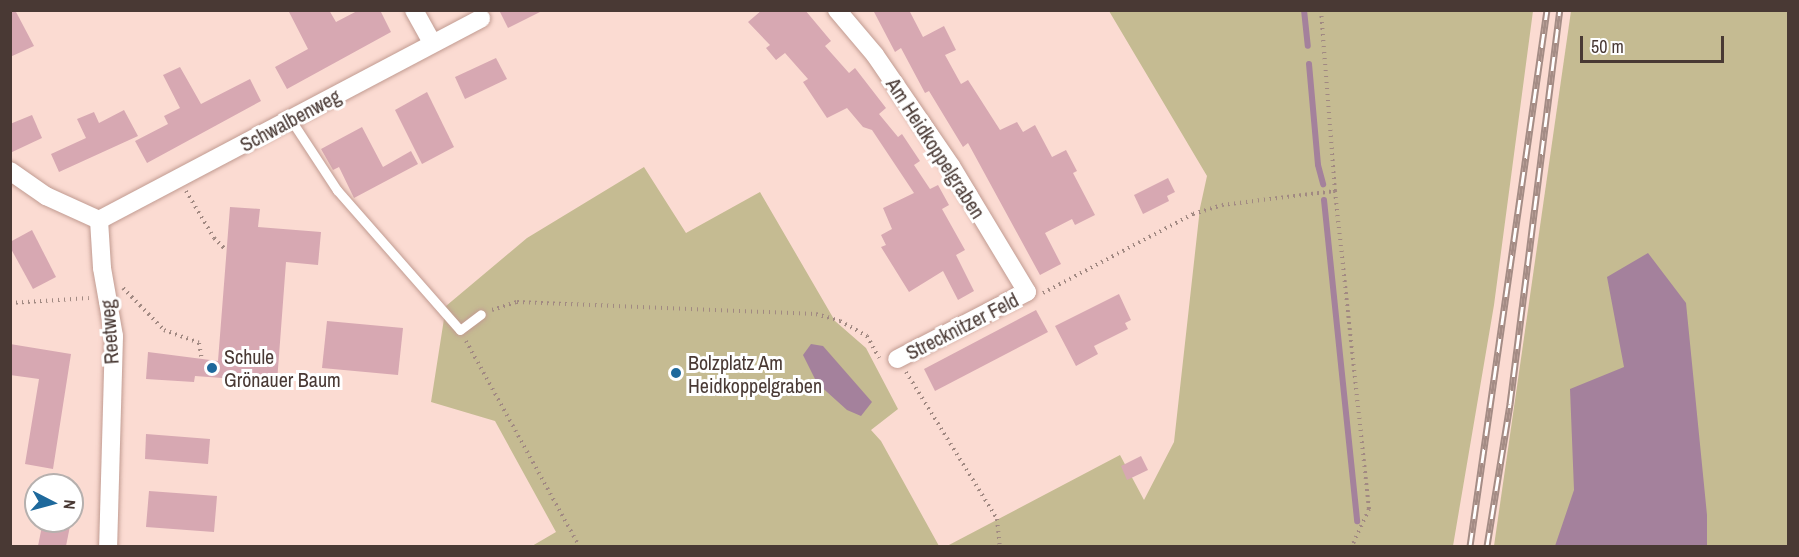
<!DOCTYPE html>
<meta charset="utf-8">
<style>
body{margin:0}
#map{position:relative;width:1799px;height:557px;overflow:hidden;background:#fbdbd2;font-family:"Archivo Narrow",sans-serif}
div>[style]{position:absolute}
.green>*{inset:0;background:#c5bb92}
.water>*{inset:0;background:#a4819c}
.stream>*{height:6px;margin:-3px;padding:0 3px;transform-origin:3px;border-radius:3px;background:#a4819c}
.building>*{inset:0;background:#d7a8b2}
.path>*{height:4px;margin-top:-2px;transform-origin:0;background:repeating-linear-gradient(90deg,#a18982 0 1.5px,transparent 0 6px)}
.roads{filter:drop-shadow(0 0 2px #c19b91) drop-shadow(0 0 2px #c19b91)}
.service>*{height:9px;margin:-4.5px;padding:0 4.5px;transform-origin:4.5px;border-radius:4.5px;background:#fff}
.minor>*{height:18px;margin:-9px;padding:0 9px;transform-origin:9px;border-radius:9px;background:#fff}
.rail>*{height:7px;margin-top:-3.5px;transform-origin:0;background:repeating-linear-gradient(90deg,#fff 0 14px,#a48c85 0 28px);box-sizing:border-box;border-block:2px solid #a48c85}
.dots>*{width:16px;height:16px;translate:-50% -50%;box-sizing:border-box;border:3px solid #fff;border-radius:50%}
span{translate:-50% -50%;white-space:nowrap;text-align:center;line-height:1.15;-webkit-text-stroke:6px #fff;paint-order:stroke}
.street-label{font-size:20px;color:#493934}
.poi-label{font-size:20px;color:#493934}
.left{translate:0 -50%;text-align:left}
.frame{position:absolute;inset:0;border:12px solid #493934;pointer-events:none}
.north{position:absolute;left:24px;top:473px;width:60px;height:60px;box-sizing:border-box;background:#fff;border:2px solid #b6b0ae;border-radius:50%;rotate:96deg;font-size:16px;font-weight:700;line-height:24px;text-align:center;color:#493934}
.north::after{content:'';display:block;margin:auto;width:21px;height:27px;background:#1e699c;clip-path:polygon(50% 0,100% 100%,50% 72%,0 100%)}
.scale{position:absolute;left:1580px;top:36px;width:144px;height:27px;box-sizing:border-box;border:3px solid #493934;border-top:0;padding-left:8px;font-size:18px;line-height:21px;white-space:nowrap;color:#493934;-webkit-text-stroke:4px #fff;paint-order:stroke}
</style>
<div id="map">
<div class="green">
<i style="clip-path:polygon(1109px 11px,1533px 11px,1494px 305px,1453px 546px,947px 546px,1120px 455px,1144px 500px,1174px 442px,1200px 208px,1207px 176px)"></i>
<i style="clip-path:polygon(1571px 11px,1788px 11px,1788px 546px,1494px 546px)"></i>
<i style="clip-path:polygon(644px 167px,686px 233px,760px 192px,835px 321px,866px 348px,898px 409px,871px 430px,881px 441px,939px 546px,532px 546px,556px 532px,495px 421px,431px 402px,446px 306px,527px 238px)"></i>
</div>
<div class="water">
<i style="clip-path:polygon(1648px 253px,1686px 303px,1707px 515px,1707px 546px,1555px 546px,1574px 490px,1570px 389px,1624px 367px,1607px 277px)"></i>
<i style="clip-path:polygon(811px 344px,823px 346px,872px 402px,861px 416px,847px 410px,817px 383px,803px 355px)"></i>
</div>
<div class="stream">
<i style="left:1304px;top:10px;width:36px;rotate:84deg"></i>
<i style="left:1309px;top:64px;width:101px;rotate:84.9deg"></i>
<i style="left:1318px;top:165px;width:20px;rotate:75deg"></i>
<i style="left:1324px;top:200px;width:323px;rotate:84.1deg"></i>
</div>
<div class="building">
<i style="clip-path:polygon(10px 10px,15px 10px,34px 46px,10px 57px)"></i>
<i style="clip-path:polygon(288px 10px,329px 10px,336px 22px,359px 10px,380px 10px,391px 32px,287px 89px,275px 67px,308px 49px)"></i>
<i style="clip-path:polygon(499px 10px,544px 10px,508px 28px)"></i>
<i style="clip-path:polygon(762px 10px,805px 10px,831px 41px,825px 46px,849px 73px,855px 68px,886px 108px,879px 114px,898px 137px,902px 134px,920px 161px,914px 165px,930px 189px,938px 185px,949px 205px,942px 209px,965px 250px,956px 255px,974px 291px,958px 300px,943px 271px,909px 292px,881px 247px,886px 245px,881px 235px,892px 229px,883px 208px,914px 193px,872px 130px,863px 127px,847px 108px,827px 118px,803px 82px,808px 79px,785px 53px,776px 60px,766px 48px,770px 45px,748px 22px)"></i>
<i style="clip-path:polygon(873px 10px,909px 10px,923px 37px,944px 26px,956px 50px,945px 55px,961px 84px,968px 80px,1000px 130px,1017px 122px,1023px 132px,1035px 125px,1052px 157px,1066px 150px,1077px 171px,1073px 173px,1095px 215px,1075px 225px,1072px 219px,1045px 233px,1061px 264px,1040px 275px,968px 143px,963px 147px,929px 91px,925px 93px,901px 48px,895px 52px)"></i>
<i style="clip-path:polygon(496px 58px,507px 79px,465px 99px,455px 77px)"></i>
<i style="clip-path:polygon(180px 67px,201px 104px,250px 79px,261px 101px,147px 163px,135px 141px,168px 124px,164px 116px,180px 108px,163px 75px)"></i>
<i style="clip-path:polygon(427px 92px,454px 147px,422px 164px,395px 110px)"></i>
<i style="clip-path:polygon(124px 110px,138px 136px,59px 172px,51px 154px,86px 138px,77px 119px,94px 112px,99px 123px)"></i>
<i style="clip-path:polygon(32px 115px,42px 138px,10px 153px,10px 124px)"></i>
<i style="clip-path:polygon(362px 127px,383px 167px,411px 151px,418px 164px,354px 198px,339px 167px,333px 170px,321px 149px)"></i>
<i style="clip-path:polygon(1168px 178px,1175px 192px,1167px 196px,1169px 201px,1143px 214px,1134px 195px)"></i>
<i style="clip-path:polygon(230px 207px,260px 209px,258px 227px,321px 232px,318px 265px,286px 262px,277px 382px,195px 376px,194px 382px,146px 379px,148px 352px,218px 361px)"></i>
<i style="clip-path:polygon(32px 230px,56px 277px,33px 289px,10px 247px,10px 242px)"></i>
<i style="clip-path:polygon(1119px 294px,1131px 320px,1125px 323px,1128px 329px,1094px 346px,1098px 354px,1076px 366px,1055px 326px)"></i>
<i style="clip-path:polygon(1036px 310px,1048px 332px,935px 391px,924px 369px)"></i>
<i style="clip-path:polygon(327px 321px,403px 328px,398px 375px,322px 368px)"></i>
<i style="clip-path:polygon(10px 344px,71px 354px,53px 469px,25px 464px,39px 379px,10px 375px)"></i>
<i style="clip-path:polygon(146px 434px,210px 439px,208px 464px,145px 459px)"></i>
<i style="clip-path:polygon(1141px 456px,1148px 470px,1127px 480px,1121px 466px)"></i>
<i style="clip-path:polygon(149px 491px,217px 496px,214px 532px,146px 527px)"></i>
<i style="clip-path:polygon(43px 521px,71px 521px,66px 546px,38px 546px)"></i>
</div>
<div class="path">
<i style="left:1321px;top:10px;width:182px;rotate:85.6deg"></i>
<i style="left:1335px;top:191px;width:320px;rotate:83.9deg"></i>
<i style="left:1369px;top:509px;width:41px;rotate:114.7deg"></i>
<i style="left:186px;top:191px;width:55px;rotate:59.2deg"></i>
<i style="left:214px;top:238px;width:17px;rotate:45deg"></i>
<i style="left:123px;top:288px;width:59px;rotate:45.7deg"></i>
<i style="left:164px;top:330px;width:37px;rotate:20deg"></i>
<i style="left:199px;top:343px;width:17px;rotate:80deg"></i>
<i style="left:1043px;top:293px;width:170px;rotate:-27.8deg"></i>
<i style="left:1193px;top:214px;width:30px;rotate:-17deg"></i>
<i style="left:1222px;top:205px;width:114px;rotate:-7.1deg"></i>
<i style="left:10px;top:303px;width:79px;rotate:-3.6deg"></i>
<i style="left:492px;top:310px;width:26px;rotate:-18deg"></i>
<i style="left:517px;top:302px;width:299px;rotate:2.3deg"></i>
<i style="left:816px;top:314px;width:25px;rotate:16deg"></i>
<i style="left:840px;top:321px;width:31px;rotate:29deg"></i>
<i style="left:867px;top:336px;width:25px;rotate:61deg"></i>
<i style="left:466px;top:341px;width:234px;rotate:61.1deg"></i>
<i style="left:906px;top:372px;width:173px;rotate:58.2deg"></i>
<i style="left:997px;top:519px;width:27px;rotate:84deg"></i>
</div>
<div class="roads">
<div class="service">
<i style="left:291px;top:120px;width:84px;rotate:56.7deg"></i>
<i style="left:337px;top:190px;width:186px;rotate:48.7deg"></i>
<i style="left:460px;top:330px;width:26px;rotate:-37deg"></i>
</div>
<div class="minor">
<i style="left:414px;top:10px;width:38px;rotate:61deg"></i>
<i style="left:837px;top:10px;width:59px;rotate:49.8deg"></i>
<i style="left:875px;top:55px;width:135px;rotate:55.6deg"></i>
<i style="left:951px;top:166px;width:147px;rotate:58.9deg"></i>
<i style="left:1027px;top:292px;width:146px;rotate:152.7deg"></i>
<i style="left:10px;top:171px;width:44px;rotate:34.8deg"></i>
<i style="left:46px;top:196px;width:58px;rotate:24.4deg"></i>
<i style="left:99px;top:220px;width:48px;rotate:86.4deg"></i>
<i style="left:102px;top:268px;width:69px;rotate:80deg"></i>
<i style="left:114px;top:336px;width:210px;rotate:91.6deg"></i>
<i style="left:99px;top:220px;width:432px;rotate:-27.8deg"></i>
</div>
</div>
<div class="rail">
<i style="left:1470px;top:546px;width:542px;rotate:-81.83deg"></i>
<i style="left:1487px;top:546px;width:144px;rotate:-80.8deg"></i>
<i style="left:1510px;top:404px;width:397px;rotate:-82.8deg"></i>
</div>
<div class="dots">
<i style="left:212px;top:368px;background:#1e699c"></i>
<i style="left:676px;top:373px;background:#1e699c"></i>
</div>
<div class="street-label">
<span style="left:290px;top:120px;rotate:-28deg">Schwalbenweg</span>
<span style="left:936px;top:148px;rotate:57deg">Am Heidkoppelgraben</span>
<span style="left:962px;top:326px;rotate:-27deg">Strecknitzer Feld</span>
<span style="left:109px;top:332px;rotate:-94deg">Reetweg</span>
</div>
<div class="poi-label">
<span class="left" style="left:224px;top:368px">Schule<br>Grönauer Baum</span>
<span class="left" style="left:688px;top:374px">Bolzplatz Am<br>Heidkoppelgraben</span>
</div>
<div class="frame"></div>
<div class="north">N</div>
<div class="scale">50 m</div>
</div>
